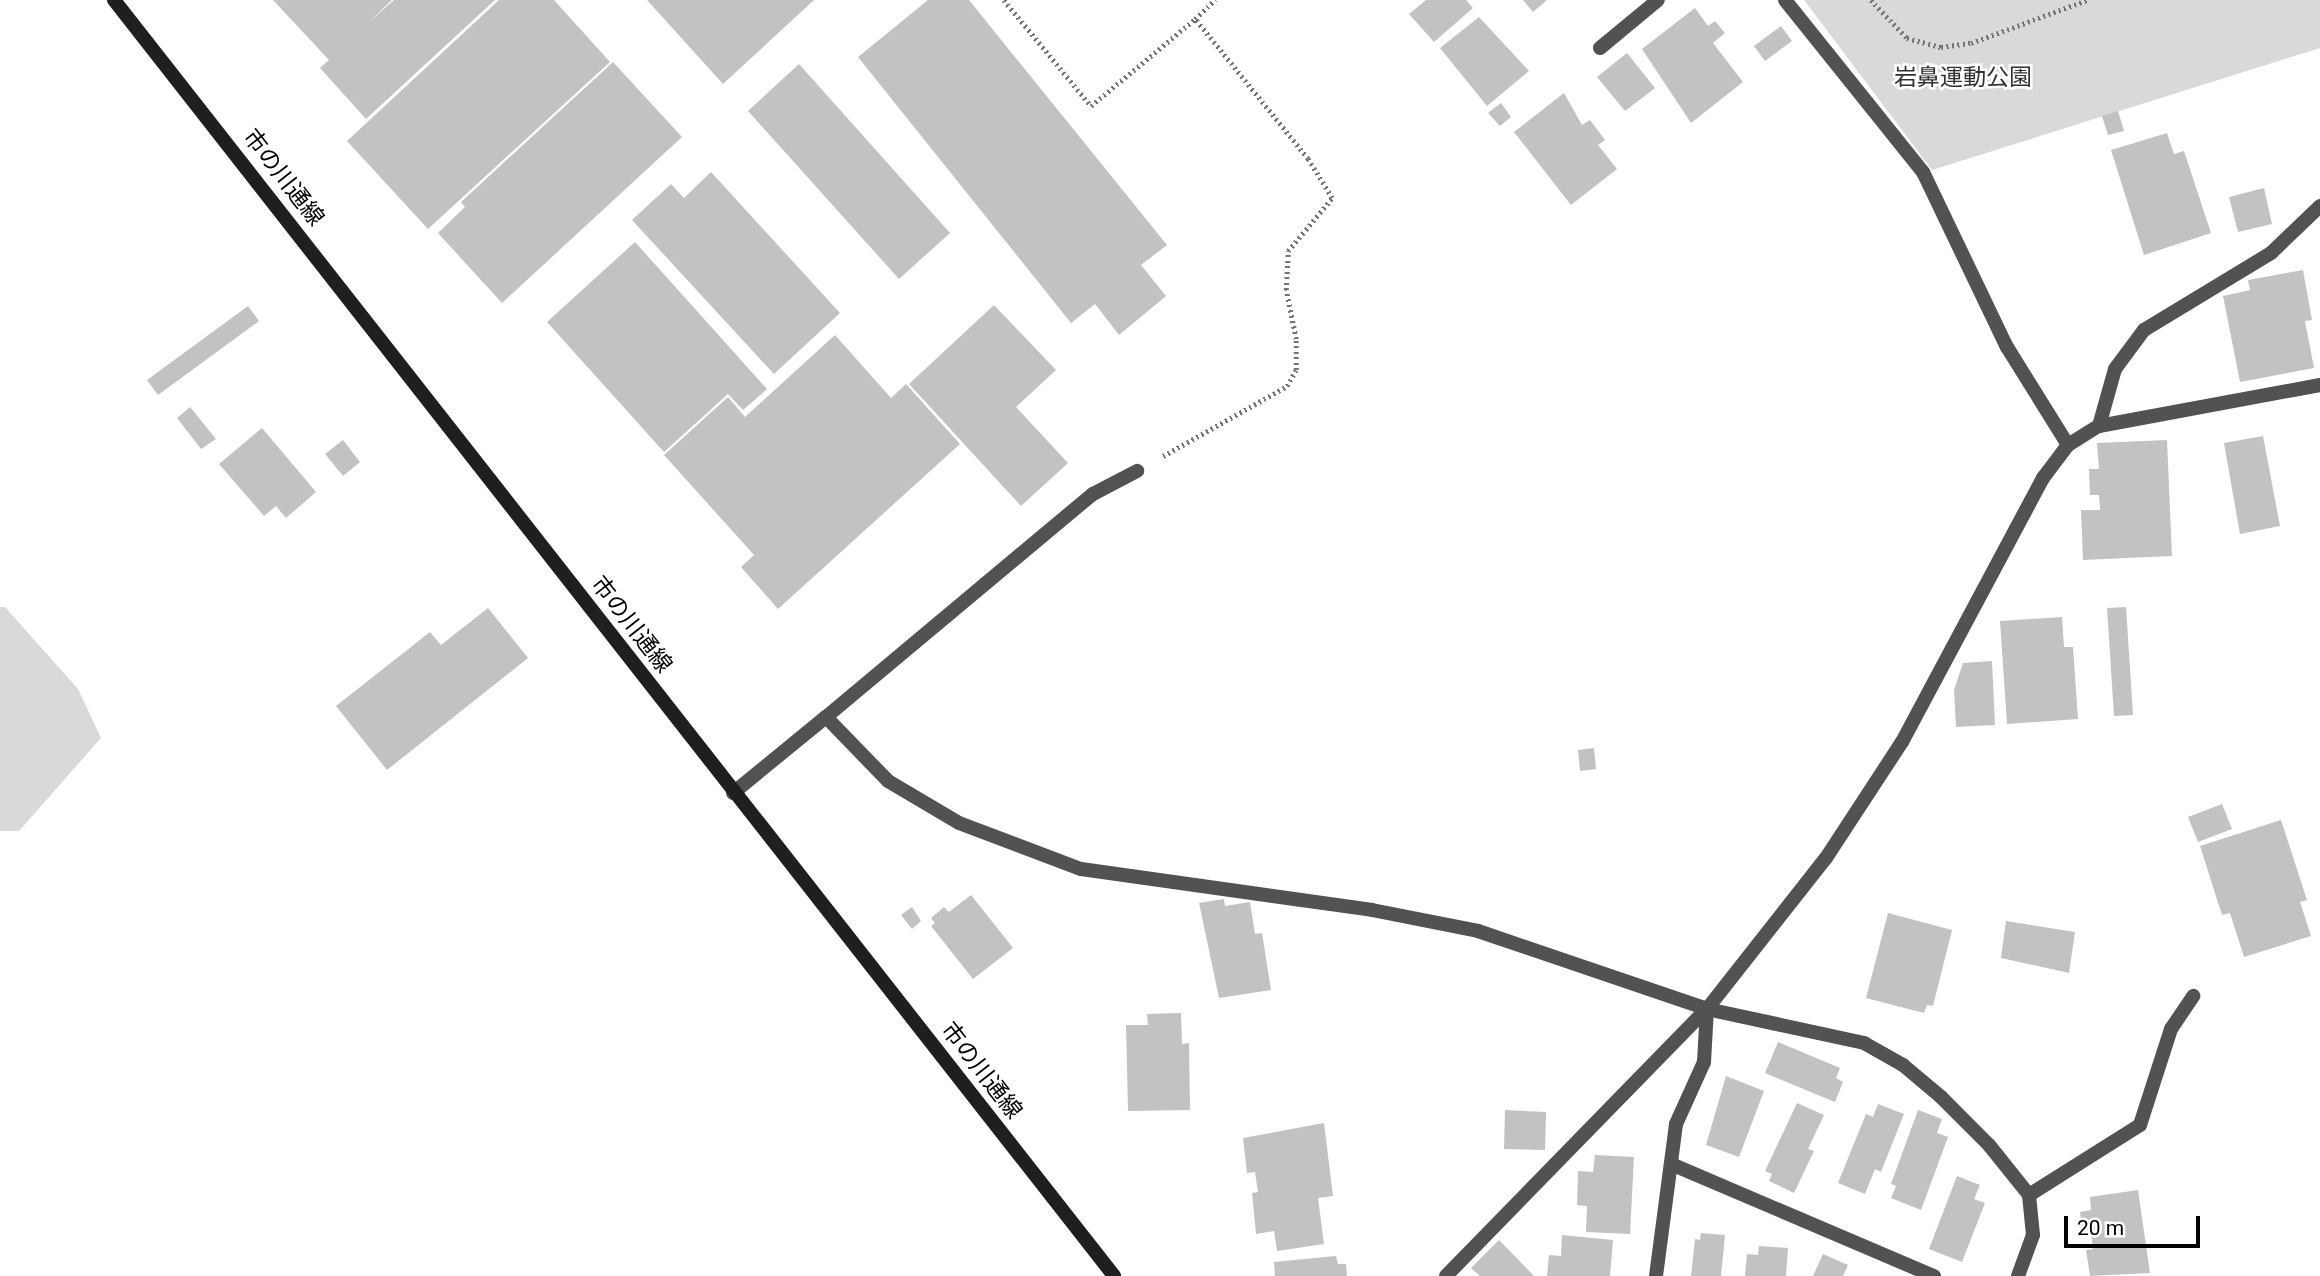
<!DOCTYPE html>
<meta charset="utf-8">
<style>
body{margin:0}
#map{position:relative;width:2320px;height:1276px;overflow:hidden;background:#fff;font-family:Roboto,"Noto Sans JP",sans-serif}
div>[style]{position:absolute}
.green>*{inset:0;background:#d9d9d9}
.building>*{inset:0;background:#c2c2c2}
.path>*{height:4.5px;margin-top:-2.25px;transform-origin:0;background:repeating-linear-gradient(90deg,#747474 0 2px,transparent 0 5.5px)}
.lane>*{height:14px;margin:-7px;padding:0 7px;transform-origin:7px;border-radius:7px;background:#525252}
.street>*{height:14px;margin:-7px;padding:0 7px;transform-origin:7px;border-radius:7px;background:#525252}
.secondary>*{height:14px;margin:-7px;padding:0 7px;transform-origin:7px;border-radius:7px;background:#1f1f1f}
span{translate:-50% -50%;white-space:nowrap;text-align:center;line-height:1.15;-webkit-text-stroke:5px #fff;paint-order:stroke}
.park-label{font-size:23px;color:#303030}
.street-label{font-size:23px;color:#000}
.scale{position:absolute;left:2064px;top:1216px;width:136px;height:32px;box-sizing:border-box;border:4px solid #000;border-top:0;padding-left:9px;font-size:21px;line-height:24px;white-space:nowrap;color:#000;-webkit-text-stroke:5px #fff;paint-order:stroke}
</style>
<div id="map">
<div class="green">
<i style="clip-path:polygon(1804px 0,2320px 0,2320px 48px,1932px 170px)"></i>
<i style="clip-path:polygon(0 607px,5px 607px,78px 689px,101px 738px,19px 831px,0 831px)"></i>
</div>
<div class="building">
<i style="clip-path:polygon(273px 0,392px 0,367px 24px,394px 0,495px 0,366px 119px,320px 68px,329px 60px)"></i>
<i style="clip-path:polygon(499px 0,554px 0,610px 62px,428px 229px,347px 141px)"></i>
<i style="clip-path:polygon(647px 0,814px 0,723px 84px)"></i>
<i style="clip-path:polygon(928px 0,969px 0,1167px 245px,1141px 265px,1166px 296px,1119px 335px,1095px 304px,1071px 323px,858px 57px)"></i>
<i style="clip-path:polygon(1426px 0,1466px 0,1473px 8px,1434px 42px,1409px 14px)"></i>
<i style="clip-path:polygon(1523px 0,1547px 0,1533px 12px)"></i>
<i style="clip-path:polygon(1695px 8px,1708px 26px,1715px 21px,1725px 33px,1713px 43px,1743px 82px,1691px 123px,1642px 49px)"></i>
<i style="clip-path:polygon(1479px 17px,1529px 71px,1487px 106px,1440px 48px)"></i>
<i style="clip-path:polygon(1781px 26px,1792px 41px,1765px 61px,1754px 46px)"></i>
<i style="clip-path:polygon(1627px 53px,1655px 88px,1625px 111px,1597px 77px)"></i>
<i style="clip-path:polygon(613px 62px,682px 137px,502px 303px,438px 233px,465px 207px,461px 202px)"></i>
<i style="clip-path:polygon(799px 64px,950px 233px,899px 279px,748px 111px)"></i>
<i style="clip-path:polygon(1564px 93px,1582px 125px,1590px 120px,1605px 140px,1598px 145px,1617px 169px,1571px 205px,1514px 132px)"></i>
<i style="clip-path:polygon(1501px 103px,1511px 117px,1500px 126px,1488px 113px)"></i>
<i style="clip-path:polygon(2118px 111px,2124px 131px,2108px 135px,2102px 116px)"></i>
<i style="clip-path:polygon(2167px 133px,2174px 154px,2184px 151px,2211px 233px,2144px 255px,2111px 150px)"></i>
<i style="clip-path:polygon(711px 172px,840px 313px,774px 374px,632px 220px,671px 184px,684px 198px)"></i>
<i style="clip-path:polygon(2264px 188px,2272px 224px,2238px 232px,2229px 197px)"></i>
<i style="clip-path:polygon(635px 242px,767px 389px,743px 410px,728px 394px,664px 452px,547px 322px)"></i>
<i style="clip-path:polygon(2303px 270px,2312px 320px,2305px 321px,2314px 368px,2240px 382px,2223px 296px,2250px 290px,2248px 280px)"></i>
<i style="clip-path:polygon(994px 305px,1056px 370px,1016px 407px,1068px 463px,1021px 506px,909px 384px)"></i>
<i style="clip-path:polygon(248px 306px,259px 321px,158px 395px,147px 380px)"></i>
<i style="clip-path:polygon(835px 335px,891px 398px,906px 384px,960px 444px,778px 609px,741px 567px,754px 555px,664px 455px,728px 397px,745px 417px)"></i>
<i style="clip-path:polygon(190px 407px,216px 439px,201px 449px,177px 418px)"></i>
<i style="clip-path:polygon(262px 428px,316px 492px,286px 518px,276px 506px,264px 516px,219px 464px)"></i>
<i style="clip-path:polygon(2263px 436px,2280px 526px,2240px 534px,2224px 443px)"></i>
<i style="clip-path:polygon(343px 440px,360px 462px,343px 476px,325px 454px)"></i>
<i style="clip-path:polygon(2167px 440px,2172px 556px,2083px 560px,2081px 510px,2100px 510px,2099px 495px,2090px 495px,2089px 469px,2099px 469px,2097px 443px)"></i>
<i style="clip-path:polygon(2126px 607px,2133px 715px,2114px 716px,2107px 608px)"></i>
<i style="clip-path:polygon(488px 608px,528px 658px,387px 770px,336px 706px,430px 632px,441px 645px)"></i>
<i style="clip-path:polygon(2062px 617px,2064px 647px,2073px 647px,2078px 719px,2007px 724px,2000px 621px)"></i>
<i style="clip-path:polygon(1992px 661px,1995px 725px,1956px 727px,1954px 690px,1963px 663px)"></i>
<i style="clip-path:polygon(1594px 748px,1596px 769px,1580px 771px,1578px 750px)"></i>
<i style="clip-path:polygon(2222px 804px,2232px 829px,2198px 842px,2188px 817px)"></i>
<i style="clip-path:polygon(2281px 820px,2307px 900px,2300px 902px,2311px 936px,2244px 957px,2230px 913px,2222px 915px,2200px 846px)"></i>
<i style="clip-path:polygon(971px 895px,1013px 948px,973px 979px,931px 926px,935px 923px,931px 918px,944px 907px,949px 912px)"></i>
<i style="clip-path:polygon(1224px 899px,1225px 906px,1250px 902px,1255px 934px,1262px 933px,1271px 990px,1219px 998px,1199px 903px)"></i>
<i style="clip-path:polygon(912px 907px,921px 921px,912px 929px,901px 915px)"></i>
<i style="clip-path:polygon(1888px 913px,1952px 930px,1933px 1006px,1927px 1005px,1924px 1013px,1866px 998px)"></i>
<i style="clip-path:polygon(2006px 921px,2075px 932px,2069px 973px,2001px 958px)"></i>
<i style="clip-path:polygon(1181px 1013px,1182px 1044px,1189px 1043px,1190px 1110px,1128px 1111px,1126px 1025px,1148px 1025px,1147px 1014px)"></i>
<i style="clip-path:polygon(1778px 1042px,1840px 1068px,1836px 1078px,1843px 1082px,1835px 1102px,1765px 1073px)"></i>
<i style="clip-path:polygon(1726px 1076px,1764px 1091px,1739px 1157px,1706px 1145px)"></i>
<i style="clip-path:polygon(1797px 1103px,1824px 1115px,1808px 1149px,1814px 1151px,1794px 1193px,1769px 1181px,1772px 1174px,1765px 1171px)"></i>
<i style="clip-path:polygon(1878px 1104px,1904px 1114px,1881px 1172px,1875px 1169px,1865px 1194px,1838px 1183px,1866px 1114px,1873px 1117px)"></i>
<i style="clip-path:polygon(1505px 1110px,1546px 1112px,1545px 1150px,1504px 1149px)"></i>
<i style="clip-path:polygon(1918px 1110px,1942px 1119px,1937px 1133px,1948px 1137px,1921px 1210px,1891px 1198px,1896px 1186px,1891px 1184px)"></i>
<i style="clip-path:polygon(1324px 1123px,1333px 1196px,1318px 1198px,1324px 1244px,1277px 1251px,1274px 1231px,1256px 1234px,1252px 1193px,1258px 1192px,1255px 1172px,1247px 1173px,1243px 1138px)"></i>
<i style="clip-path:polygon(1595px 1155px,1634px 1157px,1630px 1234px,1586px 1232px,1587px 1206px,1577px 1205px,1578px 1171px,1593px 1172px)"></i>
<i style="clip-path:polygon(1957px 1176px,1980px 1185px,1974px 1199px,1985px 1203px,1962px 1262px,1929px 1249px)"></i>
<i style="clip-path:polygon(2138px 1190px,2150px 1273px,2090px 1276px,2086px 1250px,2093px 1249px,2091px 1233px,2083px 1234px,2080px 1212px,2091px 1210px,2090px 1197px)"></i>
<i style="clip-path:polygon(1701px 1233px,1725px 1235px,1721px 1276px,1691px 1276px,1695px 1239px,1700px 1240px)"></i>
<i style="clip-path:polygon(1562px 1235px,1613px 1240px,1610px 1276px,1547px 1276px,1549px 1255px,1561px 1256px)"></i>
<i style="clip-path:polygon(1499px 1240px,1534px 1276px,1480px 1276px,1471px 1268px)"></i>
<i style="clip-path:polygon(1759px 1246px,1788px 1248px,1786px 1276px,1745px 1276px,1747px 1254px,1758px 1255px)"></i>
<i style="clip-path:polygon(1823px 1254px,1848px 1265px,1843px 1276px,1813px 1276px)"></i>
<i style="clip-path:polygon(1336px 1256px,1338px 1264px,1346px 1264px,1347px 1276px,1275px 1276px,1274px 1262px)"></i>
</div>
<div class="path">
<i style="left:1004px;top:0;width:137px;rotate:50.6deg"></i>
<i style="left:1091px;top:106px;width:136px;rotate:-39.9deg"></i>
<i style="left:1871px;top:0;width:52px;rotate:46.5deg"></i>
<i style="left:1907px;top:38px;width:35px;rotate:15deg"></i>
<i style="left:1941px;top:47px;width:30px;rotate:-8deg"></i>
<i style="left:1971px;top:43px;width:124px;rotate:-20.3deg"></i>
<i style="left:1163px;top:456px;width:142px;rotate:-29.4deg"></i>
<i style="left:1287px;top:386px;width:18px;rotate:-61deg"></i>
<i style="left:1296px;top:370px;width:31px;rotate:-90deg"></i>
<i style="left:1296px;top:339px;width:50px;rotate:-101.5deg"></i>
<i style="left:1286px;top:290px;width:39px;rotate:-87deg"></i>
<i style="left:1288px;top:251px;width:69px;rotate:-50.3deg"></i>
<i style="left:1332px;top:198px;width:46px;rotate:-121.6deg"></i>
<i style="left:1308px;top:159px;width:180px;rotate:-128.9deg"></i>
<i style="left:1195px;top:19px;width:28px;rotate:-44deg"></i>
</div>
<div class="lane">
<i style="left:1600px;top:48px;width:75px;rotate:-39.6deg"></i>
<i style="left:2099px;top:426px;width:59px;rotate:-74.3deg"></i>
<i style="left:2115px;top:369px;width:49px;rotate:-53.4deg"></i>
<i style="left:2144px;top:330px;width:149px;rotate:-31.2deg"></i>
<i style="left:2271px;top:253px;width:68px;rotate:-43.8deg"></i>
<i style="left:826px;top:717px;width:348px;rotate:-39.9deg"></i>
<i style="left:1093px;top:494px;width:50px;rotate:-27.6deg"></i>
<i style="left:733px;top:793px;width:120px;rotate:-39.3deg"></i>
<i style="left:826px;top:717px;width:89px;rotate:45.9deg"></i>
<i style="left:888px;top:781px;width:82px;rotate:30.6deg"></i>
<i style="left:959px;top:823px;width:130px;rotate:20.7deg"></i>
<i style="left:1081px;top:869px;width:294px;rotate:8deg"></i>
<i style="left:1372px;top:910px;width:108px;rotate:11.2deg"></i>
<i style="left:1478px;top:931px;width:242px;rotate:18.8deg"></i>
<i style="left:1707px;top:1009px;width:192px;rotate:-51.8deg"></i>
<i style="left:1826px;top:858px;width:139px;rotate:-56.8deg"></i>
<i style="left:1902px;top:742px;width:299px;rotate:-61.9deg"></i>
<i style="left:2043px;top:478px;width:41px;rotate:-52.9deg"></i>
<i style="left:2068px;top:445px;width:36px;rotate:-32deg"></i>
<i style="left:2099px;top:426px;width:225px;rotate:-10.5deg"></i>
</div>
<div class="street">
<i style="left:1785px;top:0;width:221px;rotate:51.3deg"></i>
<i style="left:1923px;top:172px;width:194px;rotate:64.4deg"></i>
<i style="left:2007px;top:347px;width:115px;rotate:58.1deg"></i>
<i style="left:1707px;top:1009px;width:161px;rotate:12.2deg"></i>
<i style="left:1864px;top:1043px;width:45px;rotate:29.4deg"></i>
<i style="left:1903px;top:1065px;width:50px;rotate:40.1deg"></i>
<i style="left:1941px;top:1097px;width:68px;rotate:45deg"></i>
<i style="left:1989px;top:1145px;width:64px;rotate:51.3deg"></i>
<i style="left:2029px;top:1195px;width:40px;rotate:84.3deg"></i>
<i style="left:2033px;top:1235px;width:44px;rotate:110.1deg"></i>
<i style="left:1671px;top:1164px;width:286px;rotate:23.1deg"></i>
<i style="left:2029px;top:1195px;width:131px;rotate:-32.2deg"></i>
<i style="left:2140px;top:1125px;width:101px;rotate:-72.1deg"></i>
<i style="left:2171px;top:1029px;width:40px;rotate:-56deg"></i>
<i style="left:1446px;top:1276px;width:373px;rotate:-45.7deg"></i>
<i style="left:1656px;top:1276px;width:153px;rotate:-82.5deg"></i>
<i style="left:1676px;top:1124px;width:68px;rotate:-65.7deg"></i>
<i style="left:1704px;top:1062px;width:53px;rotate:-86.8deg"></i>
</div>
<div class="secondary">
<i style="left:114px;top:0;width:1621px;rotate:51.91deg"></i>
</div>
<div class="park-label">
<span style="left:1963px;top:78px">岩鼻運動公園</span>
</div>
<div class="street-label">
<span style="left:283px;top:178px;rotate:52deg">市の川通線</span>
<span style="left:631px;top:625px;rotate:52deg">市の川通線</span>
<span style="left:981px;top:1071px;rotate:52deg">市の川通線</span>
</div>
<div class="scale">20 m</div>
</div>
